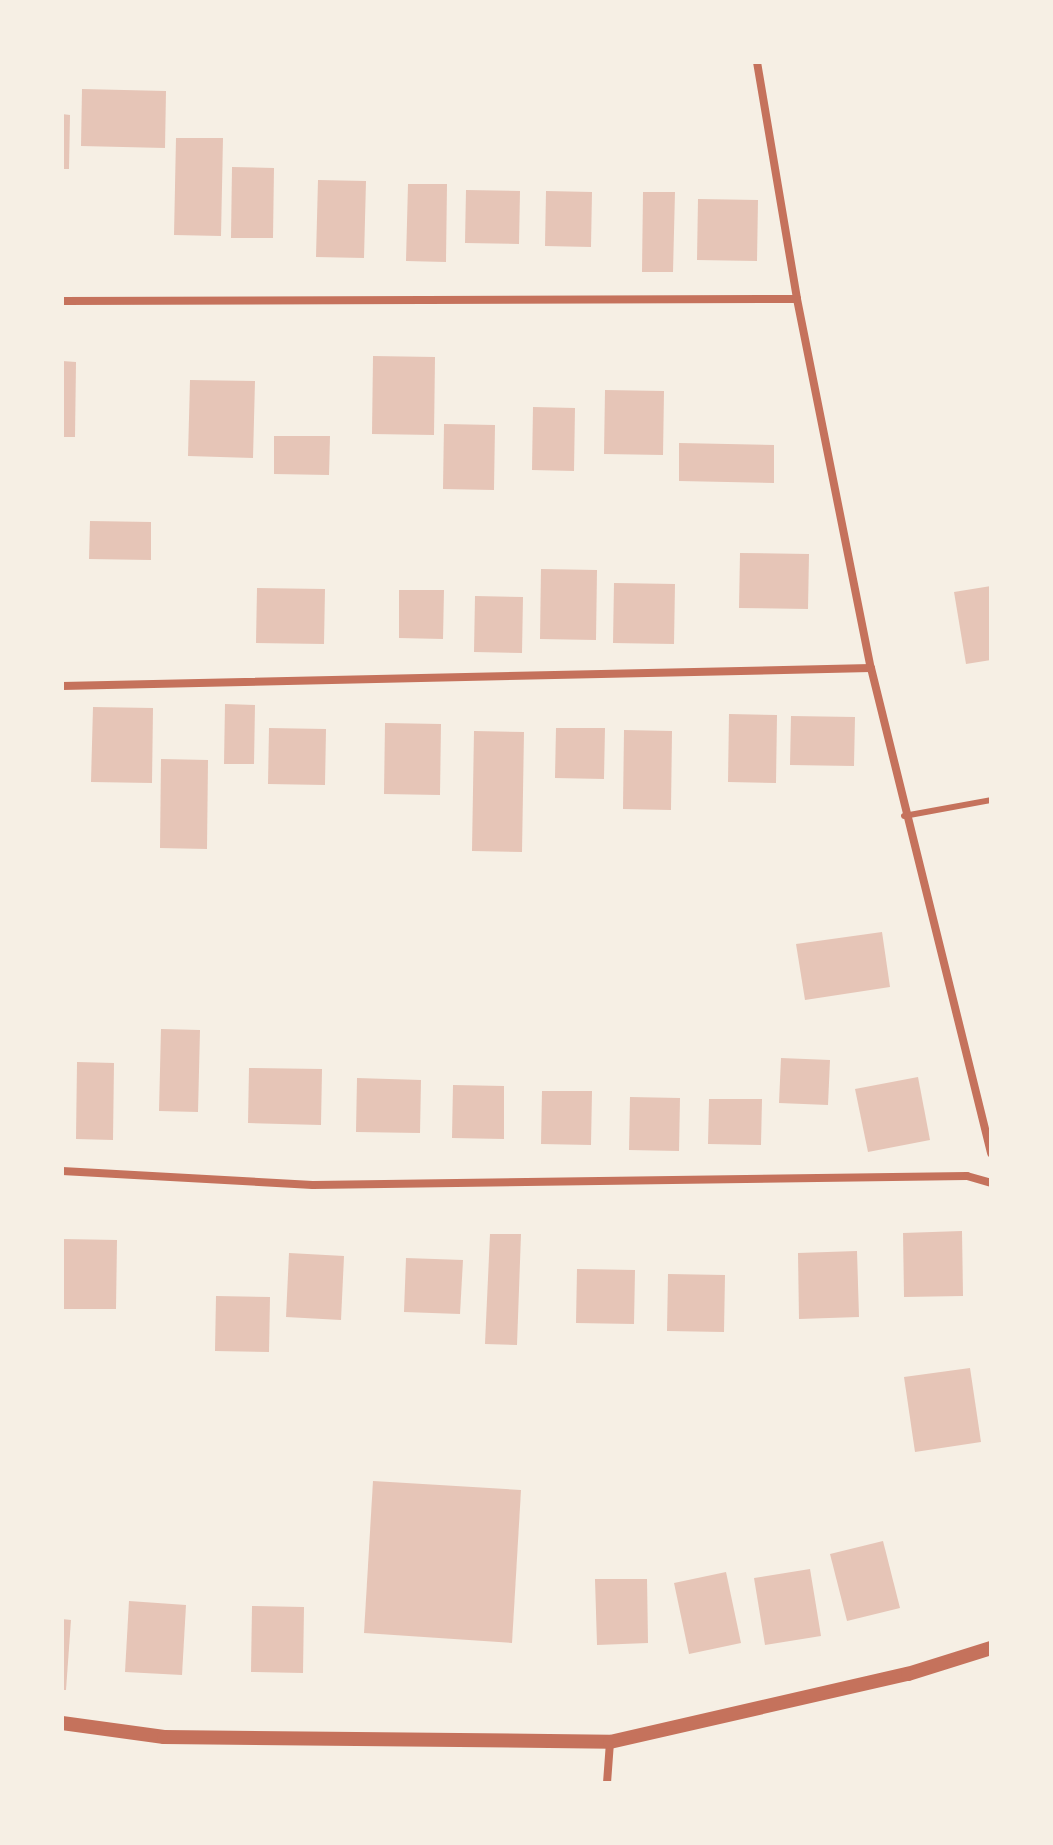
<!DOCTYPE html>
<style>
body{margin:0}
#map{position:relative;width:1053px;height:1845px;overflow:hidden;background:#f6efe4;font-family:Lato,sans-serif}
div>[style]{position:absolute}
.building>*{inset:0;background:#e6c5b7}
.service>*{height:6px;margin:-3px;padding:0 3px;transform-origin:3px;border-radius:3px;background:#c5725c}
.minor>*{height:8px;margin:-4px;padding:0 4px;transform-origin:4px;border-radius:4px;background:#c5725c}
.tertiary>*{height:14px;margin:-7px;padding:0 7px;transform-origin:7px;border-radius:7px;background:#c5725c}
span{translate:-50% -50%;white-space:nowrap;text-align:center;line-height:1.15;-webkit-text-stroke:6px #f6efe4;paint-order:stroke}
.frame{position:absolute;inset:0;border:64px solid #f6efe4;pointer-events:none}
</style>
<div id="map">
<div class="building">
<i style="clip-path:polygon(82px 89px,166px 91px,165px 148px,81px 146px)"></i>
<i style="clip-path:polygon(62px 114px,70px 115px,69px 169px,62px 169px)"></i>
<i style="clip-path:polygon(176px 138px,223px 138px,221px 236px,174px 235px)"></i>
<i style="clip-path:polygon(232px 167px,274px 168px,273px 238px,231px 238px)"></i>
<i style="clip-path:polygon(318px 180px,366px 181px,364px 258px,316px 257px)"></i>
<i style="clip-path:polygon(408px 184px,447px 184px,446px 262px,406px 261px)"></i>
<i style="clip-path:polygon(466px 190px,520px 191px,519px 244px,465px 243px)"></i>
<i style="clip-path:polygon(546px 191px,592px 192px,591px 247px,545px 246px)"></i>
<i style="clip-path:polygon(643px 192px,675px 192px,673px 272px,642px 272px)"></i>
<i style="clip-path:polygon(698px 199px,758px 200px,757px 261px,697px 260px)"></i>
<i style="clip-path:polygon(373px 356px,435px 357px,434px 435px,372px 434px)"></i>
<i style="clip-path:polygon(62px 361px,76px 362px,75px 437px,62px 437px)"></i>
<i style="clip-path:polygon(190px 380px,255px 381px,253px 458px,188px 456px)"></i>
<i style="clip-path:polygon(605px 390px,664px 391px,663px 455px,604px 454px)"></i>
<i style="clip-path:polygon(533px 407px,575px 408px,574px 471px,532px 470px)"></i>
<i style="clip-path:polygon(444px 424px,495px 425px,494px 490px,443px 489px)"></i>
<i style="clip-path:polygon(274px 436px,330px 436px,329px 475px,274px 474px)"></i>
<i style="clip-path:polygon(679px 443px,774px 445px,774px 483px,679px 481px)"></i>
<i style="clip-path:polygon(90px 521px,151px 522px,151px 560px,89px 559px)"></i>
<i style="clip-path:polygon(740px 553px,809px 554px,808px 609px,739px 608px)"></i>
<i style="clip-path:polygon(541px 569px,597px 570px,596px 640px,540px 639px)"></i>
<i style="clip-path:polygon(614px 583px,675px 584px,674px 644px,613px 643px)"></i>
<i style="clip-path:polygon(991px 586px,991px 660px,966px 664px,954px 592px)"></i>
<i style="clip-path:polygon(257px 588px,325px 589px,324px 644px,256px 643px)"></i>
<i style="clip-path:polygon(399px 590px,444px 590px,443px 639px,399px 638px)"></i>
<i style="clip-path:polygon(475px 596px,523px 597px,522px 653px,474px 652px)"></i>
<i style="clip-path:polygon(225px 704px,255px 705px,254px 764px,224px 764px)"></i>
<i style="clip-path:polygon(93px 707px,153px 708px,152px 783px,91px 782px)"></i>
<i style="clip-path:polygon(729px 714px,777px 715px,776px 783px,728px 782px)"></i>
<i style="clip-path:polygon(791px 716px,855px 717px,854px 766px,790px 765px)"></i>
<i style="clip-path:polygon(385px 723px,441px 724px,440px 795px,384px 794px)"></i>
<i style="clip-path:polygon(269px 728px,326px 729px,325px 785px,268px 784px)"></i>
<i style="clip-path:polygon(556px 728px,605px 728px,604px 779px,555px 778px)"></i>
<i style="clip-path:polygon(624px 730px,672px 731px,671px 810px,623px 809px)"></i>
<i style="clip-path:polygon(474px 731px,524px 732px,522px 852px,472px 851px)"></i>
<i style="clip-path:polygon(161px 759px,208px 760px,207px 849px,160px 848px)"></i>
<i style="clip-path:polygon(882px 932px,890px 987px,805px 1000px,796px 944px)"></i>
<i style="clip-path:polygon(161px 1029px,200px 1030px,198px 1112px,159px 1111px)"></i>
<i style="clip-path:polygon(781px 1058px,830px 1060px,828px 1105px,779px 1103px)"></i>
<i style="clip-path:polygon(77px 1062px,114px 1063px,113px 1140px,76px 1139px)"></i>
<i style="clip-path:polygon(249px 1068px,322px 1069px,321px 1125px,248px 1123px)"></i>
<i style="clip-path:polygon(918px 1077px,930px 1140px,868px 1152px,855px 1089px)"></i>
<i style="clip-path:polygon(357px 1078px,421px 1080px,420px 1133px,356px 1132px)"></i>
<i style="clip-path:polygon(453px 1085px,504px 1086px,504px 1139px,452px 1138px)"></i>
<i style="clip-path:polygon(542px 1091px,592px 1091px,591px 1145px,541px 1144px)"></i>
<i style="clip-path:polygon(630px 1097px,680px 1098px,679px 1151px,629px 1150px)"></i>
<i style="clip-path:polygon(709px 1099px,762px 1099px,761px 1145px,708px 1144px)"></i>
<i style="clip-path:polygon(962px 1231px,963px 1296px,904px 1297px,903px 1233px)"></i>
<i style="clip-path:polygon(490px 1234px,521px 1234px,517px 1345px,485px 1344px)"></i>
<i style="clip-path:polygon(62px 1239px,117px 1240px,116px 1309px,62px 1309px)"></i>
<i style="clip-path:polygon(857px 1251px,859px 1317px,799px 1319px,798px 1253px)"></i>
<i style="clip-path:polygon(289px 1253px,344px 1256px,341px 1320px,286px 1317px)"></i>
<i style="clip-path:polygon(406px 1258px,463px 1260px,460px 1314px,404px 1312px)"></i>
<i style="clip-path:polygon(577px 1269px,635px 1270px,634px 1324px,576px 1323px)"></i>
<i style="clip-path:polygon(668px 1274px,725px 1275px,724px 1332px,667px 1331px)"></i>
<i style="clip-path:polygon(216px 1296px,270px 1297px,269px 1352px,215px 1351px)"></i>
<i style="clip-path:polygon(970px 1368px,981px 1442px,915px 1452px,904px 1377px)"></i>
<i style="clip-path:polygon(373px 1481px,521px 1490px,512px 1643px,364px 1633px)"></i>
<i style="clip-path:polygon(883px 1541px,900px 1608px,847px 1621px,830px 1554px)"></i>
<i style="clip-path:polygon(810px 1569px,821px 1636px,765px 1645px,754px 1578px)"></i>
<i style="clip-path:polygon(726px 1572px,741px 1643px,689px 1654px,674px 1583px)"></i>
<i style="clip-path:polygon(595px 1579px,647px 1579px,648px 1643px,597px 1645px)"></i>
<i style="clip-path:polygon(129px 1601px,186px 1605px,182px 1675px,125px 1672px)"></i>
<i style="clip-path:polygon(252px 1606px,304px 1607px,303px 1673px,251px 1672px)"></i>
<i style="clip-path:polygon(62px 1619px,71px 1620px,66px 1690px,62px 1690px)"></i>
</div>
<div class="service">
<i style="left:904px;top:816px;width:88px;rotate:-10.4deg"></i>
</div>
<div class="minor">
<i style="left:757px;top:62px;width:240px;rotate:80.4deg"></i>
<i style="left:797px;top:299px;width:376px;rotate:78.7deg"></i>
<i style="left:871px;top:668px;width:500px;rotate:76.1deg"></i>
<i style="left:62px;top:301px;width:735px;rotate:-0.16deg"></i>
<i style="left:62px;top:686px;width:809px;rotate:-1.27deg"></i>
<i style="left:62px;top:1171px;width:251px;rotate:3.2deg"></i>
<i style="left:313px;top:1185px;width:654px;rotate:-0.79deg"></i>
<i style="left:967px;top:1176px;width:25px;rotate:16deg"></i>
<i style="left:607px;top:1783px;width:41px;rotate:-85.8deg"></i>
</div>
<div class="tertiary">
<i style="left:62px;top:1723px;width:103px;rotate:7.8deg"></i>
<i style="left:164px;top:1737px;width:446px;rotate:0.6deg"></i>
<i style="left:610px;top:1742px;width:306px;rotate:-12.9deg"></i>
<i style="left:908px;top:1674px;width:87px;rotate:-17.4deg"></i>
</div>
<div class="frame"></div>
</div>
